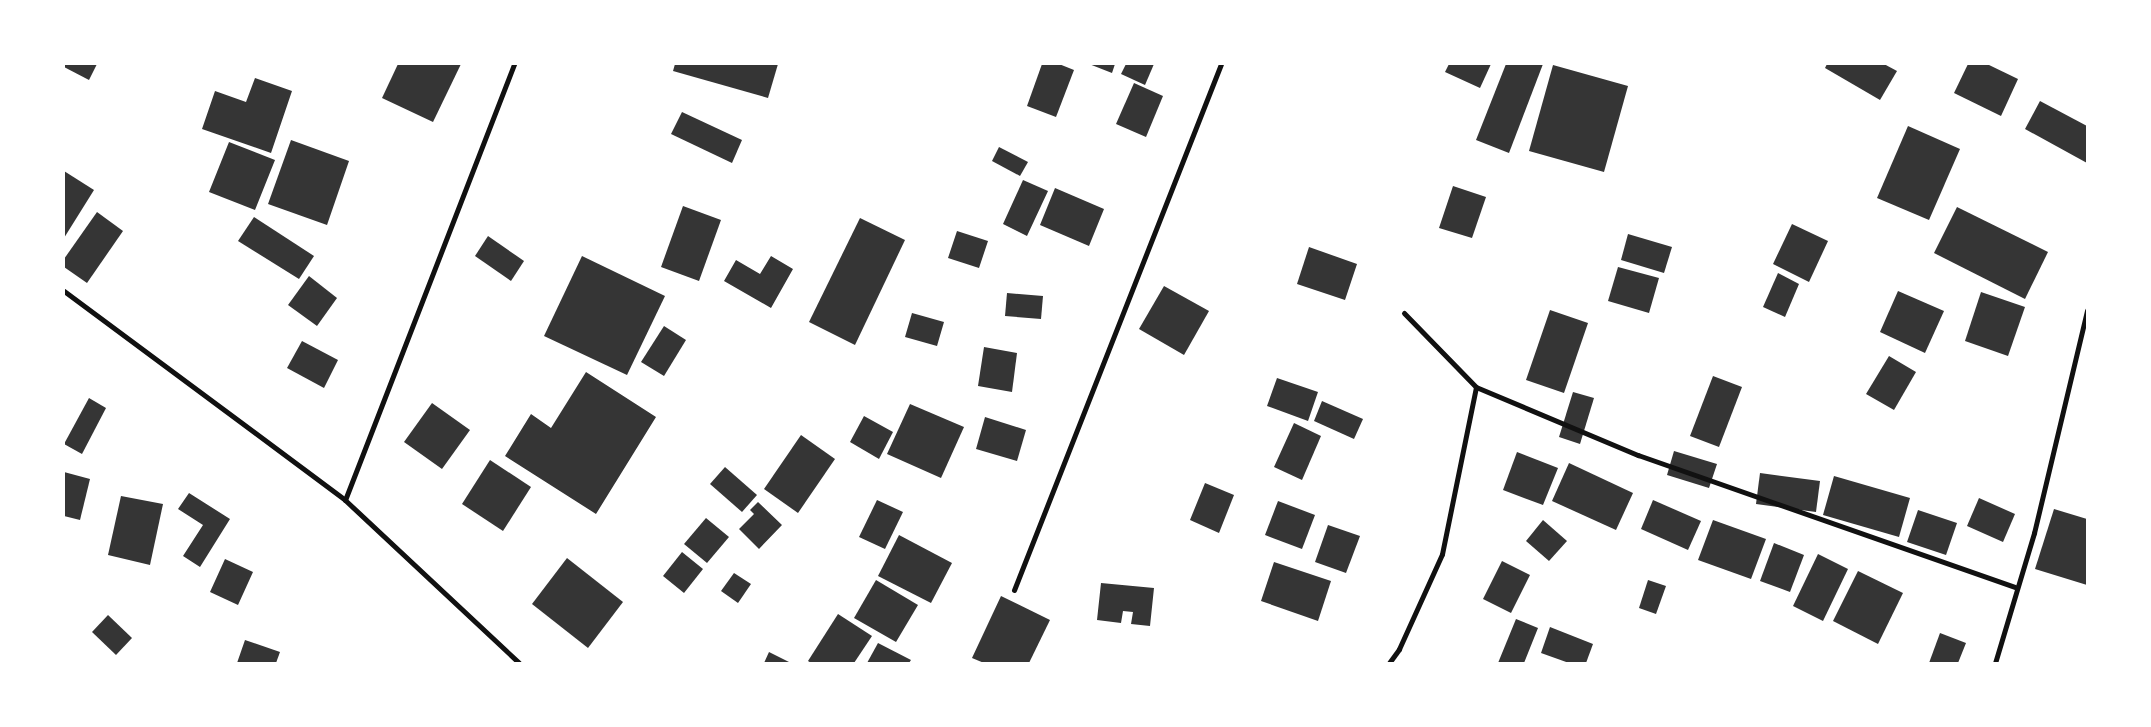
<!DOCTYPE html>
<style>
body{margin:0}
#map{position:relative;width:2151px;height:727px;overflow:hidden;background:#fff;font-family:"Times New Roman",serif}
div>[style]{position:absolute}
.building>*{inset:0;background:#353535}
.minor>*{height:5px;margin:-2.5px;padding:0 2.5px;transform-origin:2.5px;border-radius:2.5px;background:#111}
span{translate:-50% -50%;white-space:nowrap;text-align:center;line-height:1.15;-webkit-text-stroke:5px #fff;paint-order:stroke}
.frame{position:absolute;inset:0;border:65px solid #fff;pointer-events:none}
</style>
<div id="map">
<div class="building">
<i style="clip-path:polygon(64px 64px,97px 64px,89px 80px,64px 67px)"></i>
<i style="clip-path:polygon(398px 64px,461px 64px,433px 122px,382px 98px)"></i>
<i style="clip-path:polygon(675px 64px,778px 64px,768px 98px,673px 71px)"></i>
<i style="clip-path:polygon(1042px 64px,1059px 64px,1074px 70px,1056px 117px,1027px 106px)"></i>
<i style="clip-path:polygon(1089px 64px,1115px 64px,1112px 73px)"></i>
<i style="clip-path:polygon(1126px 64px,1154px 64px,1145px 85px,1121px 74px)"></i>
<i style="clip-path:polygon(1449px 64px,1491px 64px,1480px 88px,1445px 72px)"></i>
<i style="clip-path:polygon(1506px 64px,1543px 64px,1509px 153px,1476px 140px)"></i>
<i style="clip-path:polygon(1827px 64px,1884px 64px,1897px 71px,1880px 100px,1825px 68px)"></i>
<i style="clip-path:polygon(1968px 64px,1987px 64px,2018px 79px,2001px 116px,1954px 93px)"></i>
<i style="clip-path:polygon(1553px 65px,1628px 86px,1604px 172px,1529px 151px)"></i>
<i style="clip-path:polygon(255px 78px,292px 91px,271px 153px,202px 129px,215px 91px,246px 102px)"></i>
<i style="clip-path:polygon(1134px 83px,1163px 96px,1146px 137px,1116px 124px)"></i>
<i style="clip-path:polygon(2040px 101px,2087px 126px,2087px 163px,2025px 129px)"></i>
<i style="clip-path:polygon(682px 112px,742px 140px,732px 163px,671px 134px)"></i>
<i style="clip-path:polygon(1908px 126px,1960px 149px,1929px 220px,1877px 198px)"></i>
<i style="clip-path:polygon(291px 140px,349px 161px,327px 225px,268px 204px)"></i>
<i style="clip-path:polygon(229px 142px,275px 160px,255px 210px,209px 192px)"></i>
<i style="clip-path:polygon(999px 147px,1028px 162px,1020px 176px,992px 161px)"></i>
<i style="clip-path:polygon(64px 171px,94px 190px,64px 238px)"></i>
<i style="clip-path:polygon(1023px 180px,1048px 191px,1027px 236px,1003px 224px)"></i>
<i style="clip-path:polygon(1453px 186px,1486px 197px,1472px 238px,1439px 228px)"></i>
<i style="clip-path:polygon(1055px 188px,1104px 209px,1089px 246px,1040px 225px)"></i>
<i style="clip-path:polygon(683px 206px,721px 220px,699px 281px,661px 267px)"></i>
<i style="clip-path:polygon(1957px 207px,2048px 252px,2025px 299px,1934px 253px)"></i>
<i style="clip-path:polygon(97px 212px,123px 231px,87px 283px,64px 267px,64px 259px)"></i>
<i style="clip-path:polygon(254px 217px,314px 256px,299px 279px,238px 241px)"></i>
<i style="clip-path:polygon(860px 218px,905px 240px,855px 345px,809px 322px)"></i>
<i style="clip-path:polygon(1792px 224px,1828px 241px,1809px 282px,1773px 264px)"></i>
<i style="clip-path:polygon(957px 231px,988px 241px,979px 268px,948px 258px)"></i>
<i style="clip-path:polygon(1628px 234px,1672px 247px,1664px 273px,1621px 260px)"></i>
<i style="clip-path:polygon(488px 236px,524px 261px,511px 281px,475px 256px)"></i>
<i style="clip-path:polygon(1309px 247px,1357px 264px,1345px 300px,1297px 284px)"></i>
<i style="clip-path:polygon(582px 256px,665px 296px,627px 375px,544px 336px)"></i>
<i style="clip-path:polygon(771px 256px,793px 269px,771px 308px,724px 281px,736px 260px,760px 274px)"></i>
<i style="clip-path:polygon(1618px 267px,1659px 278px,1649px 313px,1608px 301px)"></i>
<i style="clip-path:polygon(1778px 273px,1799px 284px,1785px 317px,1763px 307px)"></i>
<i style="clip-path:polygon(309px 276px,337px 298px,317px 326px,288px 305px)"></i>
<i style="clip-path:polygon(1164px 286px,1209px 311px,1184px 355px,1139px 329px)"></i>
<i style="clip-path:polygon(1898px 291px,1944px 311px,1925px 353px,1880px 332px)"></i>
<i style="clip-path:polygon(1981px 292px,2025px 307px,2008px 356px,1965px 341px)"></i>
<i style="clip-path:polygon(1007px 293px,1043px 296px,1041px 319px,1005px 316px)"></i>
<i style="clip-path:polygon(1550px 310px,1588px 323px,1564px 393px,1526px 380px)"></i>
<i style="clip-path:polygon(912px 313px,944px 322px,937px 346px,905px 337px)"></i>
<i style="clip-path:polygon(664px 326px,686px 340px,664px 376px,641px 362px)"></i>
<i style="clip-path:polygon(302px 341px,338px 360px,324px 388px,287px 368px)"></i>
<i style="clip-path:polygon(984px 347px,1017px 353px,1012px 392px,978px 386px)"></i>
<i style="clip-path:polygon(1889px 356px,1916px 372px,1894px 410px,1866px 394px)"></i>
<i style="clip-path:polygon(586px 372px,656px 417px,596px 514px,505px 456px,531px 414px,551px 428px)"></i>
<i style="clip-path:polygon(1713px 376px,1742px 387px,1719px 447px,1690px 436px)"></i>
<i style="clip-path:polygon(1277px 378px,1318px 392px,1308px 421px,1267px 406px)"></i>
<i style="clip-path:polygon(1573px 392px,1594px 398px,1580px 444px,1559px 437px)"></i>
<i style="clip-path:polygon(89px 398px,106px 408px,82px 454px,64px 444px)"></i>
<i style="clip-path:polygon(1322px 401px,1363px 419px,1354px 439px,1314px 421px)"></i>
<i style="clip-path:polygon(432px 403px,470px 430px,442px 469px,404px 442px)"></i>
<i style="clip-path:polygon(910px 404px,964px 427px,941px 478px,887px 454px)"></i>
<i style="clip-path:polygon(864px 416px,893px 432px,879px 459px,850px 442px)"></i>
<i style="clip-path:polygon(985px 417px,1026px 430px,1017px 461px,976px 449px)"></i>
<i style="clip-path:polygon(1294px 423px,1321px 436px,1302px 480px,1274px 467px)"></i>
<i style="clip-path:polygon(801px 435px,835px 459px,798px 513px,764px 489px)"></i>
<i style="clip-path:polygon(1674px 451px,1717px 464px,1709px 488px,1667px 475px)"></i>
<i style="clip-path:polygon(1517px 452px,1558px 468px,1543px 505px,1503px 490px)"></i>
<i style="clip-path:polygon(490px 460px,531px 487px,503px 531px,462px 504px)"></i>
<i style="clip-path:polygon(1569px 463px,1633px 493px,1616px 530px,1552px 501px)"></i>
<i style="clip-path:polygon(725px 467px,757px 495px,742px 512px,710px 484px)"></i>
<i style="clip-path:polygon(64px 472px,90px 479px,80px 520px,64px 516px)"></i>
<i style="clip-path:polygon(1760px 473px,1820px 481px,1816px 512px,1756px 504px)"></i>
<i style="clip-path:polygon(1834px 476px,1910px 498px,1899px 537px,1823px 515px)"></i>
<i style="clip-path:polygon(1205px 483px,1234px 495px,1219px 533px,1190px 520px)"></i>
<i style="clip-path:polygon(189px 493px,230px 519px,200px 567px,183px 556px,203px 525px,178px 509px)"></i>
<i style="clip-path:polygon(121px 496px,163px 504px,150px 565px,108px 555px)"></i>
<i style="clip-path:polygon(1979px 498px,2015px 514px,2003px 542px,1967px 526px)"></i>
<i style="clip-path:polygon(877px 500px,903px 512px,885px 549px,859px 537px)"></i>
<i style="clip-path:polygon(1653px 500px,1701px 521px,1688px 550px,1641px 529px)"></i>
<i style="clip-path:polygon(1278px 501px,1315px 515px,1302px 549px,1265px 535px)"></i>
<i style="clip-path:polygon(758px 502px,782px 525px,759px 549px,739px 529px,754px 514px,750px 510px)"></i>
<i style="clip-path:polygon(2054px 509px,2087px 519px,2087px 585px,2035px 569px)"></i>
<i style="clip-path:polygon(1918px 510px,1957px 523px,1946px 555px,1907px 542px)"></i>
<i style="clip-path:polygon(706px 518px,729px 537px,707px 563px,684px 544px)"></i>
<i style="clip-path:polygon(1543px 520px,1567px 541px,1549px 561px,1526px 541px)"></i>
<i style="clip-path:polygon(1713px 520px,1766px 539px,1751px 579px,1698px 560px)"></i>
<i style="clip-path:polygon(1328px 525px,1360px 536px,1346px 573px,1315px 562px)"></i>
<i style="clip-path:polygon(899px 535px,952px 563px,931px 603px,878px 576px)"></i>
<i style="clip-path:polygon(1774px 543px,1804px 555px,1790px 592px,1760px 581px)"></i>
<i style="clip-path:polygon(682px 552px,703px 569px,684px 593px,663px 576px)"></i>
<i style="clip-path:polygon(1818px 554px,1848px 569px,1823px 621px,1793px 606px)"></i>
<i style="clip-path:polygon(567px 558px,623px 602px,588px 648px,532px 604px)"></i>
<i style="clip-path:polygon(225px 559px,253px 572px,238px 605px,210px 592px)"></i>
<i style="clip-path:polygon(1502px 561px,1530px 575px,1511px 613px,1483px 599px)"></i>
<i style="clip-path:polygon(1274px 562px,1331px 581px,1318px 621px,1261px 601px)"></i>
<i style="clip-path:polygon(1858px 571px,1903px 593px,1878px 644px,1833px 621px)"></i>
<i style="clip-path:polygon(734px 573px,751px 584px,738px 603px,721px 591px)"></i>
<i style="clip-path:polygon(876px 580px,918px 605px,896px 642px,854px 618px)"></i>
<i style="clip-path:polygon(1648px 580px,1666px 586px,1656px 614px,1639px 608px)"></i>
<i style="clip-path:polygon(1101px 583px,1154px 588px,1150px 626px,1131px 624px,1133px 612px,1123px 611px,1121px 623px,1097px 620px)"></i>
<i style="clip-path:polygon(1001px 596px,1050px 620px,1029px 663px,984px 663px,972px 658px)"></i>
<i style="clip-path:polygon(838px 614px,872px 636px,854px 663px,811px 663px,808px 661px)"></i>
<i style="clip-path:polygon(108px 615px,132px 638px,116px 655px,92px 632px)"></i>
<i style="clip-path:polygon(1516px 619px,1538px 628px,1524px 663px,1498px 663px)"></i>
<i style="clip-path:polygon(1550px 627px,1593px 644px,1586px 663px,1569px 663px,1541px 653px)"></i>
<i style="clip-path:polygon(1940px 633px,1966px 643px,1958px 663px,1929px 663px)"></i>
<i style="clip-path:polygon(245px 640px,280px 652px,276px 663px,237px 663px)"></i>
<i style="clip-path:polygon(878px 643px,911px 660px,909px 663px,867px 663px)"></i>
<i style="clip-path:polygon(769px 652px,791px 663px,764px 663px)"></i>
</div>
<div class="minor">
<i style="left:64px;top:291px;width:350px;rotate:36.6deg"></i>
<i style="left:345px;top:500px;width:238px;rotate:43.1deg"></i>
<i style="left:1404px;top:313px;width:103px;rotate:45.8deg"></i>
<i style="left:1476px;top:387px;width:176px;rotate:22.8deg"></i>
<i style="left:1638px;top:455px;width:399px;rotate:19.3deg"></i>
<i style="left:345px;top:500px;width:468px;rotate:-68.8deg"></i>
<i style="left:1014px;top:590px;width:565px;rotate:-68.52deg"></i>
<i style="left:1389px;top:663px;width:17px;rotate:-54deg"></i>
<i style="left:1399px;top:649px;width:104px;rotate:-65.6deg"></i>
<i style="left:1442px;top:554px;width:170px;rotate:-78.5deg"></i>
<i style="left:1995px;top:663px;width:136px;rotate:-73.3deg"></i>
<i style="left:2034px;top:533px;width:229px;rotate:-76.6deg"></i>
</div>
<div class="frame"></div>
</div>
